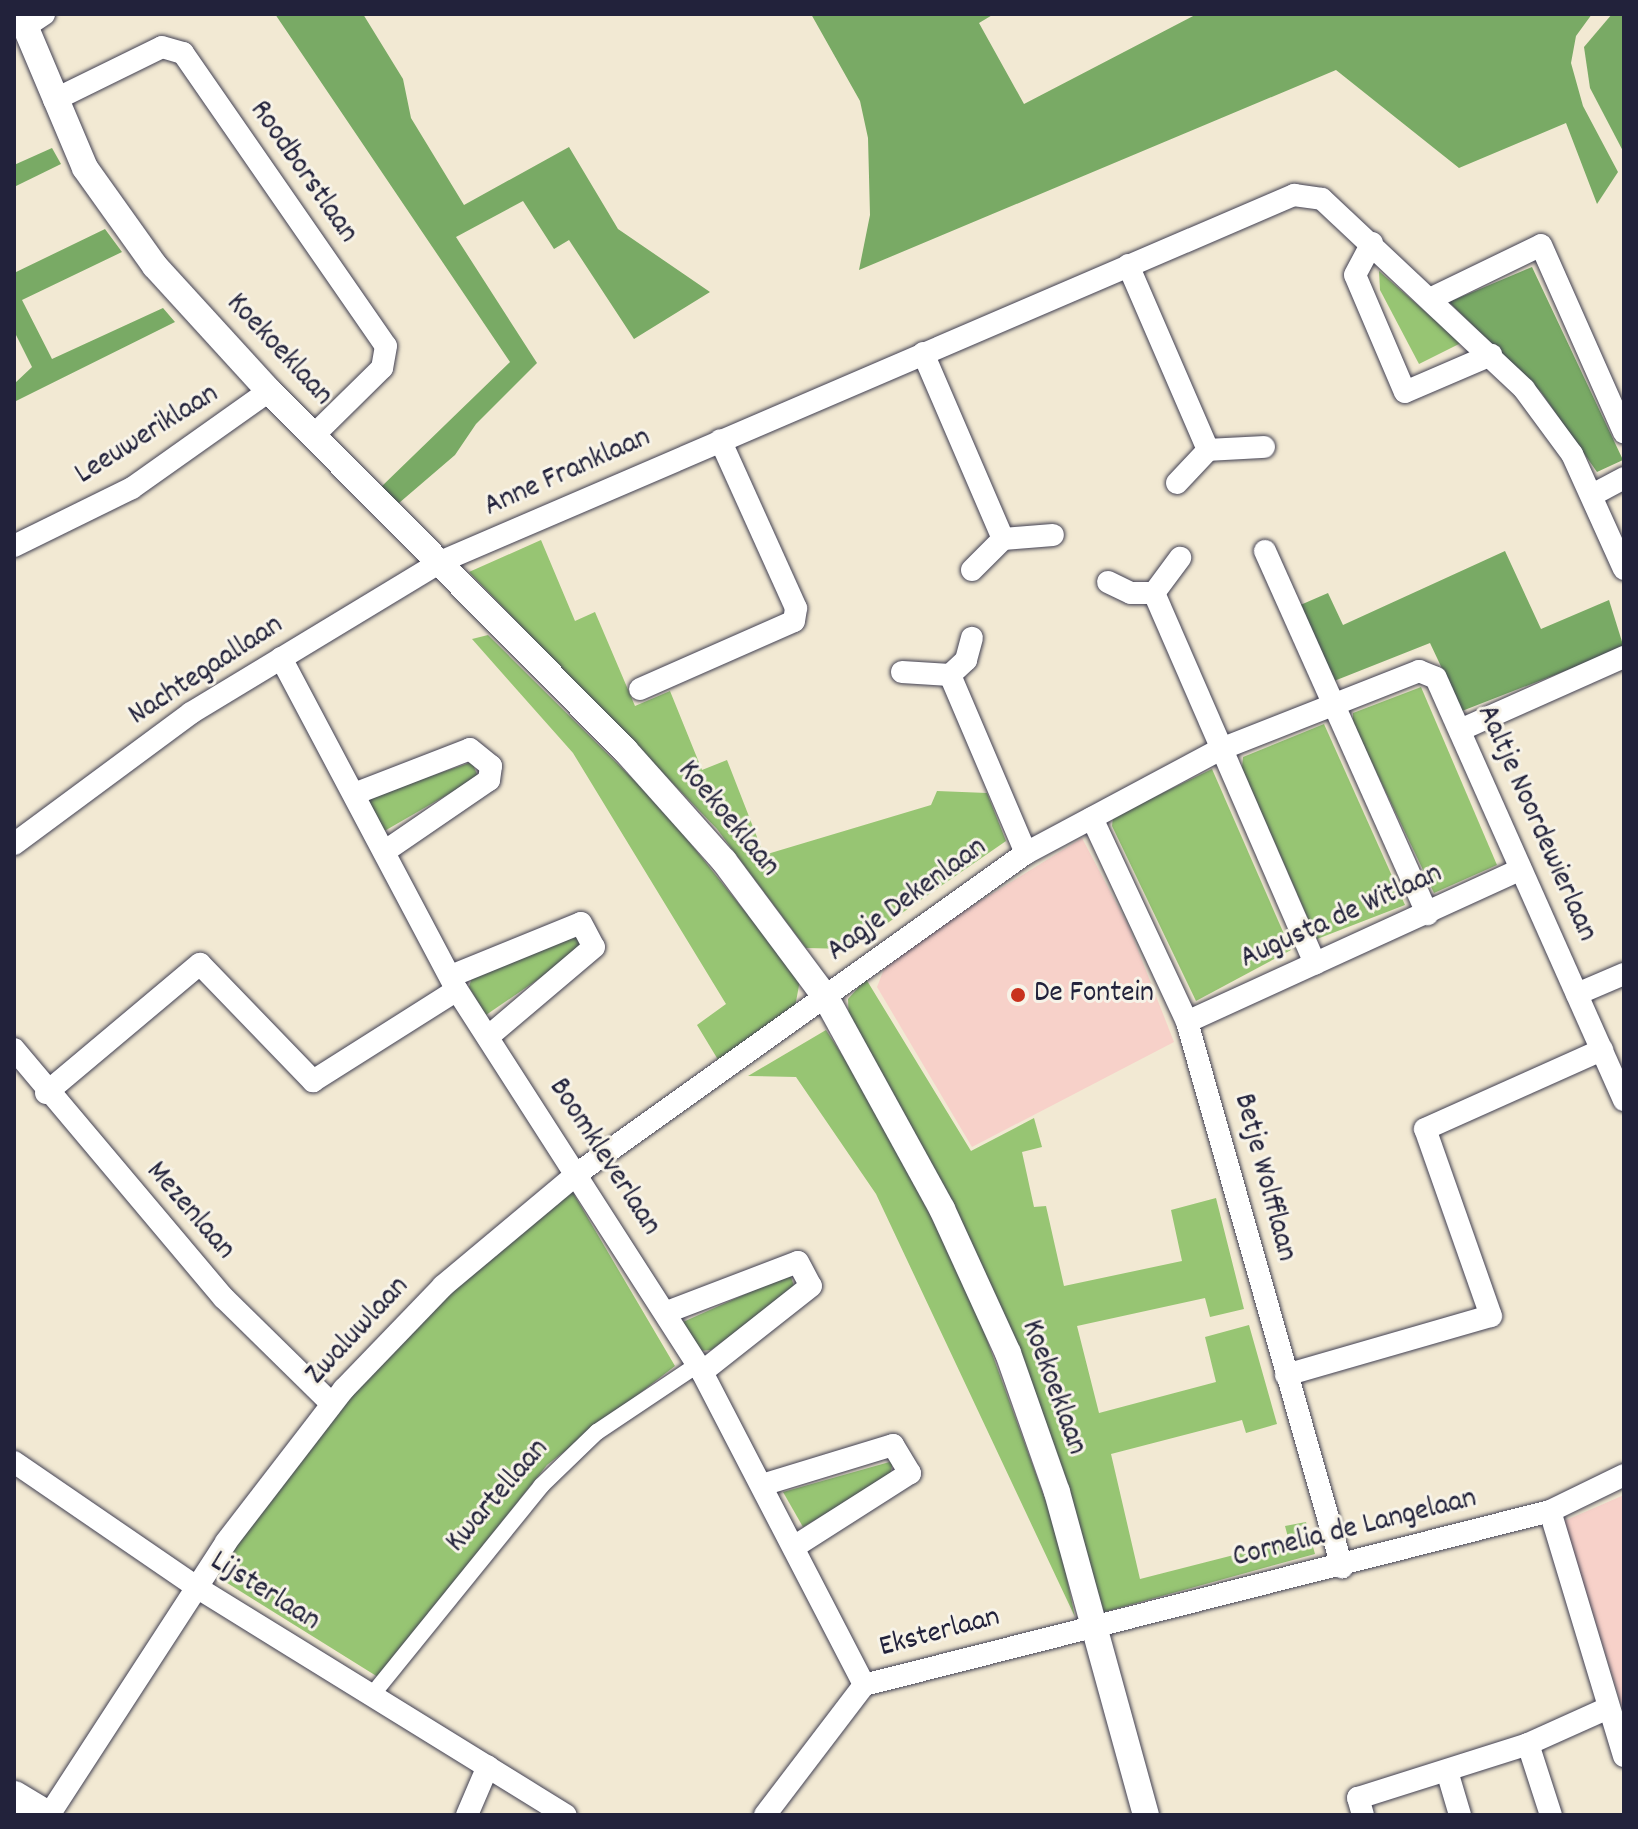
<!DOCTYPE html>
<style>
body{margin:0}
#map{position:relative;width:1638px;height:1829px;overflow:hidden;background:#f2e9d3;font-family:Dekko,sans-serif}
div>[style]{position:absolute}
.built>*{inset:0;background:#f7d1c9}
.green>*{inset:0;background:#97c573}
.forest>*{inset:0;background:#79aa65}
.roads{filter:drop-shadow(0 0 2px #414052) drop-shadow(0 0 2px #414052)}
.pedestrian>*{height:16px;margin:-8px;padding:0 8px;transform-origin:8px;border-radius:8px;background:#fff}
.minor>*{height:22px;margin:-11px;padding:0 11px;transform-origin:11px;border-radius:11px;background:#fff}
.tertiary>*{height:26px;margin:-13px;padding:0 13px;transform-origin:13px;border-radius:13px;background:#fff}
.primary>*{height:34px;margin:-17px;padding:0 17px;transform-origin:17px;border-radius:17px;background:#fff}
.dots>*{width:22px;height:22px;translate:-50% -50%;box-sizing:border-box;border:4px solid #f7f3e8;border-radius:50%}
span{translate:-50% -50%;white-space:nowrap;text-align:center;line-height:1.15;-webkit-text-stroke:6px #f7f3e8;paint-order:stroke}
.street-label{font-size:30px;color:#22223b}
.poi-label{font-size:30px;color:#22223b}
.left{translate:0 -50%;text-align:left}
.frame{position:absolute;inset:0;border:16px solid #22223b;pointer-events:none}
</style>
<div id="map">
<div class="built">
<i style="clip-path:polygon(1082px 838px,1129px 927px,1174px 1042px,972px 1147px,877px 987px,884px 969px,927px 934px)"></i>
<i style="clip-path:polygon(1624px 1495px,1624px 1713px,1564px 1521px)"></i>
</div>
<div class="green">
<i style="clip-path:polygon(1379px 271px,1461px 343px,1419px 364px,1380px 290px)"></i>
<i style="clip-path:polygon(541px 540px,575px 621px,595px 612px,635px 706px,670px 691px,702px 770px,727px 760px,764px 855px,931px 805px,937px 791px,987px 793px,1006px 841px,850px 949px,806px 948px,717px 829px,469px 572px)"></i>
<i style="clip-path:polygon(488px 635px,662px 808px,800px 980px,795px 1007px,720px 1063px,697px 1025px,726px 1004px,573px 753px,472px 639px)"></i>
<i style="clip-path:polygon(1421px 687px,1497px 865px,1434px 893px,1353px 723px,1353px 713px)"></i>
<i style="clip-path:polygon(1324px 724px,1405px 905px,1317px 939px,1242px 768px,1243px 757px)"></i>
<i style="clip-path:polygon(472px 762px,478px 777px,381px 833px,364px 801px,369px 797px)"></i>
<i style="clip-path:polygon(1212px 769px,1291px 950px,1196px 1001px,1112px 826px,1113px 817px)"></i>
<i style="clip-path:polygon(570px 931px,586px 941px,575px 954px,486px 1015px,469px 987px,472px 977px)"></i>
<i style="clip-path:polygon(866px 979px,971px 1151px,1034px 1118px,1042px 1147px,1022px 1152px,1034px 1207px,1046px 1206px,1064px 1286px,1182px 1261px,1171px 1210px,1216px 1198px,1244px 1309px,1210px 1317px,1205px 1298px,1077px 1326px,1099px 1413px,1216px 1382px,1205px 1337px,1249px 1325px,1277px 1424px,1246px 1433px,1242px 1420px,1111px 1454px,1140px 1579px,1289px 1541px,1285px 1526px,1306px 1522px,1315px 1554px,1104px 1612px,1081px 1535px,849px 1020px,848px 999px)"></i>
<i style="clip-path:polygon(826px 1030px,871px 1100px,970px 1293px,1058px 1535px,1075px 1617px,876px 1194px,796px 1077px,748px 1076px)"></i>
<i style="clip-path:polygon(572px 1191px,675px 1366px,547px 1465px,378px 1677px,216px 1576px,329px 1415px,469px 1275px)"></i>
<i style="clip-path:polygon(790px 1274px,795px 1289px,711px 1350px,699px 1351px,683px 1322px)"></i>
<i style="clip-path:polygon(893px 1461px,890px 1476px,803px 1527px,783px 1492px)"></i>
</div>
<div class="forest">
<i style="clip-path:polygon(275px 14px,363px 14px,403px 79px,411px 118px,464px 205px,569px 147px,618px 229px,710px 292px,634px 339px,569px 240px,554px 249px,523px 201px,456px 237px,537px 363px,476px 424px,455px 455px,399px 503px,381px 487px,510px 362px)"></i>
<i style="clip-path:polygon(811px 14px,994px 14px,979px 23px,1024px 104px,1197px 14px,1592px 14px,1576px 36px,1571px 63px,1583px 106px,1618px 172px,1597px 204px,1566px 123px,1459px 168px,1336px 70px,859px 270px,870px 215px,868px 138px,860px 101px)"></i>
<i style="clip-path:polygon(1612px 14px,1624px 14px,1624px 153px,1590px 88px,1584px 47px)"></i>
<i style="clip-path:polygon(52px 148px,61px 164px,14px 187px,14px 165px)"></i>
<i style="clip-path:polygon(105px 229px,122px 252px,22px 300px,52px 359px,163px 308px,175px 322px,14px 402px,14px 384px,32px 367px,14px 331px,14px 273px)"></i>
<i style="clip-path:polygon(1532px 267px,1623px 460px,1597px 472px,1541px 392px,1449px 302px)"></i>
<i style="clip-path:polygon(1505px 551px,1541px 629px,1609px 600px,1624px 648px,1462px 711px,1430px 643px,1329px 683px,1298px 606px,1328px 593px,1343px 625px)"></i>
</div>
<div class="roads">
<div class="pedestrian">
<i style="left:372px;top:1695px;width:269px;rotate:-51deg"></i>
<i style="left:541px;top:1486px;width:78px;rotate:-44deg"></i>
<i style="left:597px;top:1432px;width:120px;rotate:-33.8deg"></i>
</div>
<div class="minor">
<i style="left:25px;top:27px;width:23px;rotate:-34deg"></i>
<i style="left:54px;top:100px;width:120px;rotate:-26.1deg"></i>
<i style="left:162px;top:47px;width:22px;rotate:16deg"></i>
<i style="left:183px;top:53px;width:356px;rotate:55.3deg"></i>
<i style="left:386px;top:346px;width:22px;rotate:100deg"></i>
<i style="left:382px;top:368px;width:95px;rotate:135.4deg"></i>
<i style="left:1372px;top:243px;width:36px;rotate:118deg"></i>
<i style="left:1355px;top:275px;width:127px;rotate:66.9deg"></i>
<i style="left:1405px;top:392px;width:94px;rotate:-23.3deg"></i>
<i style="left:1128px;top:265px;width:202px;rotate:66.6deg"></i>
<i style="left:1430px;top:299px;width:123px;rotate:-25.9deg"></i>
<i style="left:1541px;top:245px;width:205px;rotate:66.1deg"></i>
<i style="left:923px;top:353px;width:202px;rotate:66.7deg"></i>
<i style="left:1177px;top:483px;width:45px;rotate:-46.8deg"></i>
<i style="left:1208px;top:450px;width:56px;rotate:-3.1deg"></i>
<i style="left:1594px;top:494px;width:34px;rotate:-28deg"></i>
<i style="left:14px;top:546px;width:131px;rotate:-26.2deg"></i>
<i style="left:132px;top:488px;width:168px;rotate:-35.3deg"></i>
<i style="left:1265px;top:551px;width:398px;rotate:65.9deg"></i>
<i style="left:972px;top:570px;width:44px;rotate:-45deg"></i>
<i style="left:1003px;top:539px;width:50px;rotate:-4.6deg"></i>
<i style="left:1108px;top:582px;width:25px;rotate:26deg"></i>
<i style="left:1131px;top:593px;width:23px"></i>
<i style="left:1154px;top:593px;width:44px;rotate:-53.4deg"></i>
<i style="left:1154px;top:593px;width:404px;rotate:66.5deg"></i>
<i style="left:281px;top:658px;width:376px;rotate:62.1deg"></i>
<i style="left:457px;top:990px;width:454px;rotate:57.3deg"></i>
<i style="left:702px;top:1372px;width:352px;rotate:62.6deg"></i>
<i style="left:902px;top:672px;width:48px;rotate:3.6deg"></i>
<i style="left:950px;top:675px;width:22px;rotate:-43deg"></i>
<i style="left:966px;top:660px;width:23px;rotate:-75deg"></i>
<i style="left:950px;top:675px;width:194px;rotate:66.9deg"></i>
<i style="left:640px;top:689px;width:168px;rotate:-23.8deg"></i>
<i style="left:794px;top:621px;width:13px;rotate:-81deg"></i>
<i style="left:796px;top:608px;width:184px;rotate:-114.3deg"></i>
<i style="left:1460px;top:730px;width:180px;rotate:-24deg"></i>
<i style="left:354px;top:794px;width:124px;rotate:-21.2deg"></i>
<i style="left:470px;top:749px;width:27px;rotate:39deg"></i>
<i style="left:491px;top:766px;width:14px;rotate:98deg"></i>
<i style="left:489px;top:780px;width:127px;rotate:145.6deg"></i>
<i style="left:1092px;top:818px;width:225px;rotate:65deg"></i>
<i style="left:1187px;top:1022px;width:567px;rotate:74.12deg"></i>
<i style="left:14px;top:844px;width:220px;rotate:-36.5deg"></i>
<i style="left:191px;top:713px;width:291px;rotate:-31.2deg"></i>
<i style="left:440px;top:562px;width:930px;rotate:-23.26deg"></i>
<i style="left:1294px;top:195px;width:28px;rotate:8deg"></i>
<i style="left:1322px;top:199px;width:277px;rotate:43.2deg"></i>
<i style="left:1524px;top:389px;width:81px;rotate:53.6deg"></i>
<i style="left:1572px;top:454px;width:126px;rotate:65.7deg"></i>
<i style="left:451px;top:976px;width:140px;rotate:-22.2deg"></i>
<i style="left:581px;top:923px;width:27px;rotate:62deg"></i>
<i style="left:594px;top:947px;width:139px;rotate:139.7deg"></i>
<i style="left:1577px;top:994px;width:51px;rotate:-23.1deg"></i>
<i style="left:1187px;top:1022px;width:367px;rotate:-24.6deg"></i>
<i style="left:14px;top:1049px;width:326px;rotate:49.9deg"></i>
<i style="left:224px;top:1298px;width:150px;rotate:44.5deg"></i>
<i style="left:46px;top:1093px;width:201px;rotate:-40deg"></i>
<i style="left:200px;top:964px;width:163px;rotate:46deg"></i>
<i style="left:313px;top:1081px;width:170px;rotate:-32.3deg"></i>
<i style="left:667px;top:1312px;width:140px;rotate:-20.9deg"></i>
<i style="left:798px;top:1262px;width:27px;rotate:62deg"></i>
<i style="left:811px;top:1286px;width:139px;rotate:141.7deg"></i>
<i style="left:1286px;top:1375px;width:213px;rotate:-16.1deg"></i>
<i style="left:1491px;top:1316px;width:198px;rotate:-109.4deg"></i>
<i style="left:1425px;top:1129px;width:194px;rotate:-24.1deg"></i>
<i style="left:14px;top:1462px;width:223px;rotate:34.4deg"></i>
<i style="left:198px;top:1588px;width:432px;rotate:31.7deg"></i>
<i style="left:762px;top:1485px;width:137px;rotate:-17deg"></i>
<i style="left:893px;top:1445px;width:33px;rotate:59deg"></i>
<i style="left:910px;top:1473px;width:138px;rotate:147.5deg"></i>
<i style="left:1550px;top:1511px;width:256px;rotate:73.2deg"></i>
<i style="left:1528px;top:1744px;width:75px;rotate:72.1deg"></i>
<i style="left:1447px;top:1771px;width:46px;rotate:73.5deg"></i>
<i style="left:49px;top:1815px;width:325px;rotate:-57deg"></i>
<i style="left:226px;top:1542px;width:193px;rotate:-52.4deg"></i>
<i style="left:344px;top:1389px;width:143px;rotate:-46.1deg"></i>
<i style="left:443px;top:1286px;width:176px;rotate:-39.9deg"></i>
<i style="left:578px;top:1173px;width:551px;rotate:-35.54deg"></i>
<i style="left:1026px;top:853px;width:221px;rotate:-28.1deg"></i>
<i style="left:1221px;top:749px;width:213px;rotate:-21.5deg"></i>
<i style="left:1419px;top:671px;width:18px;rotate:22deg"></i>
<i style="left:1436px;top:678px;width:462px;rotate:66deg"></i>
<i style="left:467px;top:1815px;width:53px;rotate:-66.8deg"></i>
<i style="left:765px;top:1815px;width:163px;rotate:-52.7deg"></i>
<i style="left:864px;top:1685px;width:708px;rotate:-14.23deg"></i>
<i style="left:1550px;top:1511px;width:82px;rotate:-25.9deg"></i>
<i style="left:1363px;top:1815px;width:18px;rotate:-106deg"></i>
<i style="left:1358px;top:1798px;width:178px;rotate:-17.6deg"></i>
<i style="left:1528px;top:1744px;width:85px;rotate:-24.2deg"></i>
</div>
<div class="tertiary">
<i style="left:20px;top:14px;width:167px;rotate:67.1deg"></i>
<i style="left:85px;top:168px;width:120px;rotate:54.5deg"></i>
<i style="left:155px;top:266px;width:169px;rotate:47.6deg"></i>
<i style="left:269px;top:391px;width:506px;rotate:45.24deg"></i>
<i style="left:625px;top:750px;width:149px;rotate:48.3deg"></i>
<i style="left:724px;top:861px;width:171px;rotate:53.3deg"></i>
<i style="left:826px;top:998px;width:241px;rotate:61.2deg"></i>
<i style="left:942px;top:1209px;width:158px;rotate:65.4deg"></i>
<i style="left:1008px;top:1353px;width:147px;rotate:70.6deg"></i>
<i style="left:1057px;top:1492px;width:335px;rotate:74.6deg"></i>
</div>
<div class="primary">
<i style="left:14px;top:1798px;width:33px;rotate:31deg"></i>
</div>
</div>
<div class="dots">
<i style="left:1018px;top:995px;background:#c8321e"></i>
</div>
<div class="street-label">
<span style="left:302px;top:173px;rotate:55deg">Roodborstlaan</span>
<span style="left:278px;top:351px;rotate:47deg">Koekoeklaan</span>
<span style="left:148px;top:436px;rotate:-32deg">Leeuweriklaan</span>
<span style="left:568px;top:474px;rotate:-24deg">Anne Franklaan</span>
<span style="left:207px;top:672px;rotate:-33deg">Nachtegaallaan</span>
<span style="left:727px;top:820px;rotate:50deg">Koekoeklaan</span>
<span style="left:1535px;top:824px;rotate:66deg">Aaltje Noordewierlaan</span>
<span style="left:908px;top:901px;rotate:-36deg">Aagje Dekenlaan</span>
<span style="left:1342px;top:918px;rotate:-24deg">Augusta de Witlaan</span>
<span style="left:603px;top:1158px;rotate:57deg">Boomkleverlaan</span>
<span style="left:1263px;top:1178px;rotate:75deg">Betje Wolfflaan</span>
<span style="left:189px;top:1212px;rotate:49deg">Mezenlaan</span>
<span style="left:359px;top:1332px;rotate:-47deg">Zwaluwlaan</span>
<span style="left:1052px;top:1388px;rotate:70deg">Koekoeklaan</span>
<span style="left:499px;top:1497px;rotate:-49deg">Kwartellaan</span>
<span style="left:1355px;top:1530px;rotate:-14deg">Cornelia de Langelaan</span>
<span style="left:264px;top:1593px;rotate:32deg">Lijsterlaan</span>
<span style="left:940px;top:1634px;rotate:-15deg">Eksterlaan</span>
</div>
<div class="poi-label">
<span class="left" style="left:1034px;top:995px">De Fontein</span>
</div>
<div class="frame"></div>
</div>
